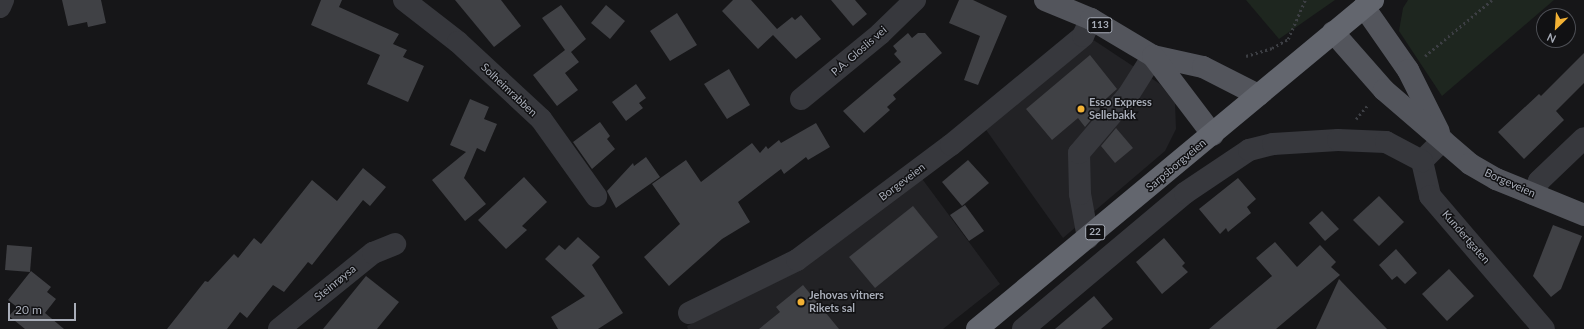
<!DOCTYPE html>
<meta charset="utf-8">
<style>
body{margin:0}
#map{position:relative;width:1584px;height:329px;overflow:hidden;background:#161618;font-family:Lato,sans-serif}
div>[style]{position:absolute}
.built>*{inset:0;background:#222225}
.green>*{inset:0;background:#1e261f}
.building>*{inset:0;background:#404145}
.path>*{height:2.5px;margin-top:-1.25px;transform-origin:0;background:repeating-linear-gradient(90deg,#3d3f44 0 2px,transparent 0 5px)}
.minor>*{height:22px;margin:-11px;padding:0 11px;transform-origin:11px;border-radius:11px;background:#37383d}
.major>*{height:22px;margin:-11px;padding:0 11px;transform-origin:11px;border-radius:11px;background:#53555c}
.highway>*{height:22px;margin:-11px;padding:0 11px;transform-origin:11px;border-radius:11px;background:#63666e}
.dots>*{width:11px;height:11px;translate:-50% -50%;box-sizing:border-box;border:2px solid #111113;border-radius:50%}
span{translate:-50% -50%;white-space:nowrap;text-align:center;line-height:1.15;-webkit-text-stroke:3px #111113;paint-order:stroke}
.shield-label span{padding:1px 3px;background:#111113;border:1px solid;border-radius:3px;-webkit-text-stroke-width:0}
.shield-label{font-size:10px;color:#a8adb8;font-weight:700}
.street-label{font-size:11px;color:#a8adb8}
.poi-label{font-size:11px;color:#a8adb8;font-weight:700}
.left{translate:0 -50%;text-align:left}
.north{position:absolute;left:1536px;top:8px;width:40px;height:40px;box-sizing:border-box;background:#111113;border:1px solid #4d4f55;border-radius:50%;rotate:205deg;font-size:11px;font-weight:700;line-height:16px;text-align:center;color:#a8adb8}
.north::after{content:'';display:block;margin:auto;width:14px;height:18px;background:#f2b134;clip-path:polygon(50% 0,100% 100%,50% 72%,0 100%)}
.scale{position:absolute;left:8px;top:303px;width:68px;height:18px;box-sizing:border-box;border:2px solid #a8adb8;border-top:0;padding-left:5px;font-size:12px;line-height:14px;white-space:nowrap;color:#a8adb8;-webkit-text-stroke:3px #111113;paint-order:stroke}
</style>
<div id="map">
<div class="built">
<i style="clip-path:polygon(1092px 39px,1160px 84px,1175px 103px,1176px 129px,1165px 151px,1063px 238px,984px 127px)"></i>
<i style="clip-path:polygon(920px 176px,1000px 284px,943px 329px,688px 329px,687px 326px,792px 274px)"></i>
</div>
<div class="green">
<i style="clip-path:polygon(1246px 0,1335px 0,1279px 39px)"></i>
<i style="clip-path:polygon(1408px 0,1554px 0,1442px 96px,1399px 31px,1403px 8px)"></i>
</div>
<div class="building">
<i style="clip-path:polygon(62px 0,101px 0,106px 23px,88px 27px,87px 22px,68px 26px)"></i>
<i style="clip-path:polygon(321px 0,342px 0,339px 7px,399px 34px,393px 44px,407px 50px,403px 57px,424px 66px,408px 102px,367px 84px,380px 55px,311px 25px)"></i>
<i style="clip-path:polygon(455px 0,501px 0,521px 26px,494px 47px)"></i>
<i style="clip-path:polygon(733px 0,751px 0,777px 29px,792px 17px,795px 20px,801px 15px,821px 39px,796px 59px,773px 35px,758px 49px,722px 11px)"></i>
<i style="clip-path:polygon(831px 0,855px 0,867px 14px,853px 26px)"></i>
<i style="clip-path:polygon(959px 0,973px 0,1007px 16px,978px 85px,964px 80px,980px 36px,949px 23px)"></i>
<i style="clip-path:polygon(561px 5px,586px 39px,571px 52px,579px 62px,565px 73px,578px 90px,557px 106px,533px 75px,565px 50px,542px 18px)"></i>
<i style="clip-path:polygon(606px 5px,625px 21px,610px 39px,591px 23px)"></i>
<i style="clip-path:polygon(677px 13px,697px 45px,670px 61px,650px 31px)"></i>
<i style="clip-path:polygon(908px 33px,912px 38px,918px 33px,925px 33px,942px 53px,893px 95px,896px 99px,887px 107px,890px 110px,864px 133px,843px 111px,901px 62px,894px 54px,897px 51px,893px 46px)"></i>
<i style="clip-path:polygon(1584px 53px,1584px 83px,1556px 111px,1564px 120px,1524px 159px,1498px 132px,1539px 94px,1541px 96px)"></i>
<i style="clip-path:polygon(1090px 55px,1117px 89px,1098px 106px,1100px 109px,1085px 127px,1078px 118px,1052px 140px,1026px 109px)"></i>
<i style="clip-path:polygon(729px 69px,750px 105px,727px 119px,704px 84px)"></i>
<i style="clip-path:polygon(636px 84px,646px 98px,639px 103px,643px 108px,626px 121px,612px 102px)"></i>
<i style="clip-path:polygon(470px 99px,489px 107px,484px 119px,497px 124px,485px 152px,477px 148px,464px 178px,486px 204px,465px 221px,432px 180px,466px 152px,450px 145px)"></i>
<i style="clip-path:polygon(600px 122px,610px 136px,607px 139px,615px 149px,592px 169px,573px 142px)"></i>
<i style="clip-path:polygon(816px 123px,830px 147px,808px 160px,806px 157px,784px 174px,781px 169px,738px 202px,750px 222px,722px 239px,669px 286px,644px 257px,680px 224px,652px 184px,686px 160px,701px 182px,752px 143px,760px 153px,766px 146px,768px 149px,779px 140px,781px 143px)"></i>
<i style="clip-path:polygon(1116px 128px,1133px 148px,1115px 163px,1101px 146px)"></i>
<i style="clip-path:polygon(646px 157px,660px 177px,616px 208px,607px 191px,633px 163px,634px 166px)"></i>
<i style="clip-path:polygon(968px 160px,989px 183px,962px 206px,942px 182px)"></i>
<i style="clip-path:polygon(363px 168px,386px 187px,370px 206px,363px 200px,312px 265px,308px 262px,284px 292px,273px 285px,247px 318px,240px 312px,227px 329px,167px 329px,205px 281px,208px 282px,234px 254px,238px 258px,254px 238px,261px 244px,312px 180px,337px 201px)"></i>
<i style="clip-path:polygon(524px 177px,547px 202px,522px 226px,527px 230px,506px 249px,478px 220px)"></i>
<i style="clip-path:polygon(1238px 178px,1256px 199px,1247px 207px,1251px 213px,1228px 232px,1226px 228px,1220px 234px,1199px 209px)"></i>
<i style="clip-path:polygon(1379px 196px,1404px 222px,1379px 246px,1353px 220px)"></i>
<i style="clip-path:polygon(965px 205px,984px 231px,969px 241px,950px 215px)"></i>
<i style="clip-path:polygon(913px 206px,938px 237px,875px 288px,849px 257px)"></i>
<i style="clip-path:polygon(1322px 211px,1339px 229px,1325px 241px,1309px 223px)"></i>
<i style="clip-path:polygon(1553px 225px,1582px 236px,1561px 289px,1551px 297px,1533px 276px)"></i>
<i style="clip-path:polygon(578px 237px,600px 257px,592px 265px,623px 313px,598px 329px,558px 329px,551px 317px,585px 296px,545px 259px,559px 245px,565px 250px)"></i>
<i style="clip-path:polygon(1164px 238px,1185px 263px,1182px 266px,1188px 272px,1162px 294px,1136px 262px)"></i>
<i style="clip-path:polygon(1275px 242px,1297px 267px,1320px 245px,1336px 262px,1331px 267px,1340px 275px,1276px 329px,1209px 329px,1272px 276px,1256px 258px)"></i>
<i style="clip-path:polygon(7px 245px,32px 247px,30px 272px,5px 270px)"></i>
<i style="clip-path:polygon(1396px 249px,1417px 273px,1405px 284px,1397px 276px,1392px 280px,1379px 265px)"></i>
<i style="clip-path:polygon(1449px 269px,1474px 296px,1447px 321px,1422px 294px)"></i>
<i style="clip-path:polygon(31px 271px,51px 287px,47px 292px,56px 299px,45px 313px,64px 329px,25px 329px,9px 316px,17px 307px,8px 300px)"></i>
<i style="clip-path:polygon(366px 276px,399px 302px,377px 329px,323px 329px)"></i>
<i style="clip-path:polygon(1339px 279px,1387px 329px,1316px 329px)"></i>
<i style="clip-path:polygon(803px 285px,839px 329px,759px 329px,780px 312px,776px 307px)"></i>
<i style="clip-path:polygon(1094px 296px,1113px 319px,1101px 329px,1055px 329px)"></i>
</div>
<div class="path">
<i style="left:1246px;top:56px;width:27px;rotate:-17deg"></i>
<i style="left:1272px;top:48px;width:18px;rotate:-29deg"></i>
<i style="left:1288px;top:39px;width:43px;rotate:-66.4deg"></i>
<i style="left:1425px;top:56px;width:87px;rotate:-39.9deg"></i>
<i style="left:1356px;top:119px;width:17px;rotate:-50deg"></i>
</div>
<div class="minor">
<i style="left:404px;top:0;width:68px;rotate:37.9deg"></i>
<i style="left:458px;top:42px;width:113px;rotate:42.9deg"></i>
<i style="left:541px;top:119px;width:95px;rotate:54.5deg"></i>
<i style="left:0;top:7px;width:8px;rotate:-67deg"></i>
<i style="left:801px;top:99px;width:102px;rotate:-39.4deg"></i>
<i style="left:880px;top:34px;width:49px;rotate:-44.2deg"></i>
<i style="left:1443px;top:140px;width:30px;rotate:135deg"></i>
<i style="left:1422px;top:161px;width:36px;rotate:77deg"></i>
<i style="left:1430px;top:196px;width:175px;rotate:49.4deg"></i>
<i style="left:1533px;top:194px;width:14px;rotate:-65deg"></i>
<i style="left:1539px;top:181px;width:62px;rotate:-43.7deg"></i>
<i style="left:1088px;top:238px;width:45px;rotate:-100.3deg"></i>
<i style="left:1080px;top:194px;width:41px;rotate:-91.4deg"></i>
<i style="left:1079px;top:153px;width:77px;rotate:-49.7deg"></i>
<i style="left:1129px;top:94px;width:45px;rotate:-57.7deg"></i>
<i style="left:689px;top:313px;width:120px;rotate:-26.1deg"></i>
<i style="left:797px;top:260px;width:192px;rotate:-36.8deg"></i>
<i style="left:951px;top:145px;width:171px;rotate:-39.5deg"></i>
<i style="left:1083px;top:36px;width:19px;rotate:-65deg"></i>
<i style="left:279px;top:329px;width:121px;rotate:-39deg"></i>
<i style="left:373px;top:253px;width:24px;rotate:-22deg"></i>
<i style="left:1023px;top:329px;width:212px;rotate:-40deg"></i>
<i style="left:1185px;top:193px;width:77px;rotate:-33.9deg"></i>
<i style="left:1249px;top:150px;width:25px;rotate:-14deg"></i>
<i style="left:1273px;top:144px;width:65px;rotate:-3.5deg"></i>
<i style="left:1338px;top:140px;width:48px;rotate:2.4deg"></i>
<i style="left:1386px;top:142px;width:41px;rotate:27.8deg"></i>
</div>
<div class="major">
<i style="left:1045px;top:0;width:50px;rotate:22.4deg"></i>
<i style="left:1091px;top:19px;width:72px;rotate:30.8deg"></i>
<i style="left:1153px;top:56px;width:51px;rotate:12.4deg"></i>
<i style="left:1203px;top:67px;width:62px;rotate:27deg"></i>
<i style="left:1364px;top:7px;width:77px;rotate:55.1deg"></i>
<i style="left:1408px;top:70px;width:69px;rotate:63.4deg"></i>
<i style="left:1333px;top:32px;width:77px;rotate:48.7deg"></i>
<i style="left:1384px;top:90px;width:113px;rotate:40.7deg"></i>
<i style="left:1470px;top:164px;width:30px;rotate:30deg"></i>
<i style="left:1496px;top:179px;width:95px;rotate:22.2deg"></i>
<i style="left:1153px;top:56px;width:99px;rotate:52.8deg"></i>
</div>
<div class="highway">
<i style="left:977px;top:329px;width:515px;rotate:-39.72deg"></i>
</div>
<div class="dots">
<i style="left:1081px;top:109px;background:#f2b134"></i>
<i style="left:801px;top:302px;background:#f2b134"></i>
</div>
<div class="shield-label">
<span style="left:1100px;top:25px">113</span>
<span style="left:1095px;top:232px">22</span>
</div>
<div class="street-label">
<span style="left:859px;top:51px;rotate:-41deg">P.A. Gloslis vei</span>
<span style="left:509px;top:90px;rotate:43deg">Solheimrabben</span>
<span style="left:1176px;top:165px;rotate:-40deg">Sarpsborgveien</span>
<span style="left:902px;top:182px;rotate:-37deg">Borgeveien</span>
<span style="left:1510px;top:183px;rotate:24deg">Borgeveien</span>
<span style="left:1466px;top:237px;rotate:49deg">Kundertgaten</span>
<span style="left:335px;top:283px;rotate:-39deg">Steinrøysa</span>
</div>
<div class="poi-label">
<span class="left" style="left:1089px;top:109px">Esso Express<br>Sellebakk</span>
<span class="left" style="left:809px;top:302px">Jehovas vitners<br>Rikets sal</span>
</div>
<div class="north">N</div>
<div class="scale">20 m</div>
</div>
